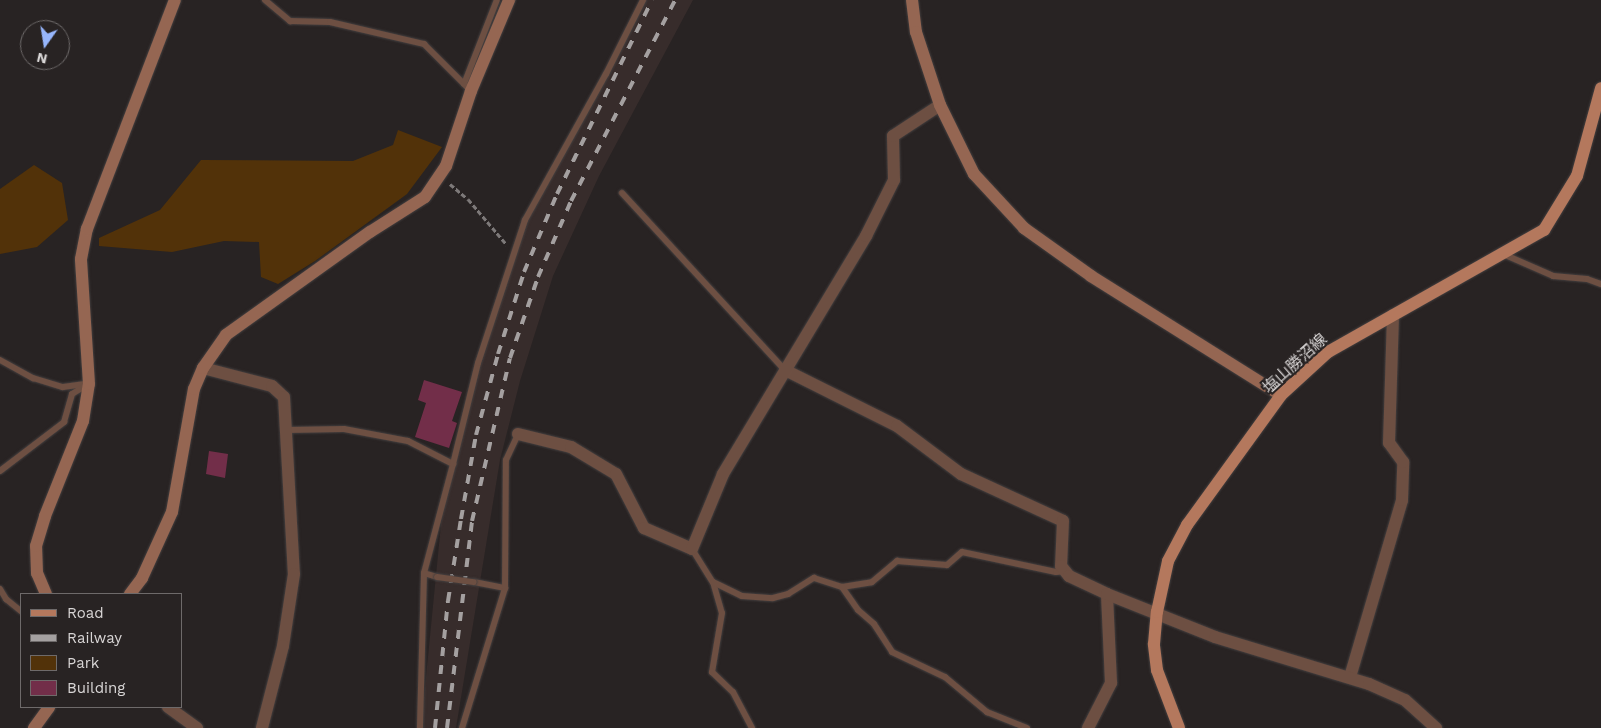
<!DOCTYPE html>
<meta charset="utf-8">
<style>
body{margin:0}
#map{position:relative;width:1601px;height:728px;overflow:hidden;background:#282323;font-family:"Work Sans","Noto Sans JP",sans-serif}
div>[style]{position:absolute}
.built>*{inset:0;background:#372c2b}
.green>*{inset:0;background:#523209}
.building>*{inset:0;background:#722e49}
.path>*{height:3px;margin-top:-1.5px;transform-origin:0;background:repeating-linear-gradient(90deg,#7d7979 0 5px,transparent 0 7.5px)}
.roads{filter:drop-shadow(0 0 1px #443f3f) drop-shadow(0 0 1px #443f3f)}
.lane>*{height:6px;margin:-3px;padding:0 3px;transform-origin:3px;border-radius:3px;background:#6d4f42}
.street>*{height:12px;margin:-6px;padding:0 6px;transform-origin:6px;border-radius:6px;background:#6d4f42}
.secondary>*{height:12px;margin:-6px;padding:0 6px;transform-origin:6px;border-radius:6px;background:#956652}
.primary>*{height:12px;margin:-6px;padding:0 6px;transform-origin:6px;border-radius:6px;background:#b4785d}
.rail>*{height:4px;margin-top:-2px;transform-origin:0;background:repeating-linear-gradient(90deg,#a4a0a0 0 9px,transparent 0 18px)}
.bridges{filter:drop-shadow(0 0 1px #443f3f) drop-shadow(0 0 1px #443f3f)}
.lane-bridge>*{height:6px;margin:-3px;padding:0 3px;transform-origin:3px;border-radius:3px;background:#6d4f42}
span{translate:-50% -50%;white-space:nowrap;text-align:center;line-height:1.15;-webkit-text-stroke:4px #282323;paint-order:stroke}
.street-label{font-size:16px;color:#d8d5d5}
.legend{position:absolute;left:20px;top:593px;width:162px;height:115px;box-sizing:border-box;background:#282323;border:1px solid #6e6a6a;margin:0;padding:6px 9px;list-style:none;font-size:15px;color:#d8d5d5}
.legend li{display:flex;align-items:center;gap:10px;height:25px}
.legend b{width:25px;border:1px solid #6e6a6a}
.north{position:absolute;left:20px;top:20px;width:50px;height:50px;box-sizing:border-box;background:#282323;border:1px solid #6e6a6a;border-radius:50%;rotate:193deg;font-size:14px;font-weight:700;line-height:20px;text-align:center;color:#d8d5d5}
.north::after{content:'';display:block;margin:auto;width:18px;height:22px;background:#97b6fd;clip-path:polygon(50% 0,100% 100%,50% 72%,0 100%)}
</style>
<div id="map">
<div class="built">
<i style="clip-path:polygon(643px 0,693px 0,599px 176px,553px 276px,520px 381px,500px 460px,456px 728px,421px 728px,444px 494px,464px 416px,525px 220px)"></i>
</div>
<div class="green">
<i style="clip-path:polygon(398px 130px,442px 147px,407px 194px,315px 261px,278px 284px,261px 277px,259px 242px,224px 241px,172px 252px,99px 246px,99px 238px,160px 210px,201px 160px,353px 161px,393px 145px)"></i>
<i style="clip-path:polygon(34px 165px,62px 183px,68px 220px,37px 247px,0 254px,0 189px)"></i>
</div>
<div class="building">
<i style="clip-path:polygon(424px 380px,462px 392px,452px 421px,457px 423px,449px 448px,415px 437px,426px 403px,418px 400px)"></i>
<i style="clip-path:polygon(209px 451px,228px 454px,225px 478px,206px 474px)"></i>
</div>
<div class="path">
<i style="left:450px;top:184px;width:23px;rotate:40deg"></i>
<i style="left:468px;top:199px;width:60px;rotate:49.7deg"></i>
</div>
<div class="roads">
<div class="lane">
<i style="left:265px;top:0;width:33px;rotate:40deg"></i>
<i style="left:290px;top:21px;width:40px;rotate:1.4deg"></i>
<i style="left:330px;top:22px;width:97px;rotate:13.2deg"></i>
<i style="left:424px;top:44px;width:66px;rotate:45deg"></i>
<i style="left:464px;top:84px;width:90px;rotate:-68.6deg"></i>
<i style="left:622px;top:193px;width:241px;rotate:47.4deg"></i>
<i style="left:1503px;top:254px;width:55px;rotate:23.7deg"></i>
<i style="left:1553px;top:276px;width:34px;rotate:5deg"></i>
<i style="left:1587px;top:279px;width:15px;rotate:20deg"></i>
<i style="left:0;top:360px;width:38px;rotate:29deg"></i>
<i style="left:33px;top:378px;width:31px;rotate:17deg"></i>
<i style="left:63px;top:387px;width:22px;rotate:-8deg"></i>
<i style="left:286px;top:430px;width:58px;rotate:-1deg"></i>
<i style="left:344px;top:429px;width:65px;rotate:10.6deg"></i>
<i style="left:408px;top:441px;width:51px;rotate:27.1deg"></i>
<i style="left:453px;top:464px;width:113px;rotate:104.9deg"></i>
<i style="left:424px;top:573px;width:155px;rotate:91.5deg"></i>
<i style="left:453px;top:464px;width:104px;rotate:-76.1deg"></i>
<i style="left:478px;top:363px;width:151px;rotate:-71.8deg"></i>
<i style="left:525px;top:220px;width:167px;rotate:-61deg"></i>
<i style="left:606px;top:74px;width:83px;rotate:-63.4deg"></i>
<i style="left:0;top:471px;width:81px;rotate:-37.4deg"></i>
<i style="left:64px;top:422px;width:29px;rotate:-74deg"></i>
<i style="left:72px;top:394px;width:19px;rotate:-32deg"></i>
<i style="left:692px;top:549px;width:39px;rotate:58deg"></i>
<i style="left:713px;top:582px;width:32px;rotate:74deg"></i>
<i style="left:722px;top:613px;width:60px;rotate:99.6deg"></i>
<i style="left:712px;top:672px;width:29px;rotate:44deg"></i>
<i style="left:733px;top:692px;width:41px;rotate:62.2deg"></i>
<i style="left:424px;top:573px;width:14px;rotate:17deg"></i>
<i style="left:474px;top:582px;width:32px;rotate:11deg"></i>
<i style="left:713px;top:582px;width:32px;rotate:26deg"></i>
<i style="left:742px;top:596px;width:31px;rotate:4deg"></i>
<i style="left:773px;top:598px;width:16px;rotate:-15deg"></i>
<i style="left:788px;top:594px;width:31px;rotate:-32deg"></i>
<i style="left:814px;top:578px;width:29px;rotate:18deg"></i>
<i style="left:842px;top:587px;width:30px;rotate:-9deg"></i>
<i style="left:872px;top:582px;width:33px;rotate:-40deg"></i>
<i style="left:897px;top:561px;width:50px;rotate:4.6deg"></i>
<i style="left:947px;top:565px;width:20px;rotate:-41deg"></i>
<i style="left:962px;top:552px;width:96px;rotate:12deg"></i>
<i style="left:1056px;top:572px;width:9px;rotate:-6deg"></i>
<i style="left:842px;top:587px;width:28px;rotate:55deg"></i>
<i style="left:858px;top:610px;width:21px;rotate:41deg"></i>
<i style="left:874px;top:624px;width:33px;rotate:57deg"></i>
<i style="left:892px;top:652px;width:59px;rotate:25.3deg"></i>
<i style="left:945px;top:677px;width:55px;rotate:39.8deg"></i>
<i style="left:987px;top:712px;width:43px;rotate:21.8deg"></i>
<i style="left:0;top:589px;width:12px;rotate:59deg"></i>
<i style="left:6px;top:599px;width:19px;rotate:39deg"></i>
<i style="left:462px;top:728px;width:146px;rotate:-72.9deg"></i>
<i style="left:505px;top:588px;width:128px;rotate:-89.6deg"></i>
<i style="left:506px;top:460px;width:29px;rotate:-65deg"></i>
</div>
<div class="street">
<i style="left:203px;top:368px;width:71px;rotate:14.6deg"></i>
<i style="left:272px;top:386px;width:16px;rotate:43deg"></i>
<i style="left:284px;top:397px;width:177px;rotate:86.8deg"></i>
<i style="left:294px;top:574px;width:73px;rotate:98.7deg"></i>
<i style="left:283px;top:646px;width:85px;rotate:104.4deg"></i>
<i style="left:785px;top:370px;width:125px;rotate:26.6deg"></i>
<i style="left:897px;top:426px;width:80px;rotate:36.9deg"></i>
<i style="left:961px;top:474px;width:112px;rotate:24.7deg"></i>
<i style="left:1063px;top:521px;width:45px;rotate:92.5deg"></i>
<i style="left:1061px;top:566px;width:13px;rotate:51deg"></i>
<i style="left:1069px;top:576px;width:42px;rotate:25.3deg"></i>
<i style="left:518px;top:434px;width:55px;rotate:13.8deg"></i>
<i style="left:571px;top:447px;width:52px;rotate:31deg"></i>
<i style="left:616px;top:474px;width:61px;rotate:62.6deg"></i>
<i style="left:644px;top:528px;width:52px;rotate:23.6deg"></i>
<i style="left:692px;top:549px;width:81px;rotate:-67.5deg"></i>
<i style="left:723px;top:474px;width:278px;rotate:-59deg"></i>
<i style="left:866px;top:236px;width:63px;rotate:-63.4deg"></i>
<i style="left:894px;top:180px;width:44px;rotate:-91.3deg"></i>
<i style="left:893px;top:136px;width:56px;rotate:-33.4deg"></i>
<i style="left:1350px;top:677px;width:184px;rotate:-73.6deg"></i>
<i style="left:1402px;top:500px;width:38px;rotate:-88deg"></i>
<i style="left:1403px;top:462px;width:24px;rotate:-126deg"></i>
<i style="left:1389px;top:443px;width:128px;rotate:-88.2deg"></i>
<i style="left:168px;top:707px;width:36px;rotate:36deg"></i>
<i style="left:1088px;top:728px;width:51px;rotate:-62.9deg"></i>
<i style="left:1111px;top:683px;width:89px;rotate:-92.6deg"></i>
<i style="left:1107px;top:594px;width:116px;rotate:21.7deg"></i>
<i style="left:1215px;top:637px;width:161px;rotate:17deg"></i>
<i style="left:1369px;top:684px;width:39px;rotate:24deg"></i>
<i style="left:1405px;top:700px;width:42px;rotate:42.1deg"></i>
</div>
<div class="secondary">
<i style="left:912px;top:0;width:32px;rotate:83deg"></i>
<i style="left:916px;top:32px;width:77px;rotate:71.8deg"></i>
<i style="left:940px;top:105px;width:77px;rotate:63.8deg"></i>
<i style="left:974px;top:174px;width:74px;rotate:47.2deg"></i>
<i style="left:1024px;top:228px;width:82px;rotate:35.6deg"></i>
<i style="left:1091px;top:276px;width:224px;rotate:32.1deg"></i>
<i style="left:46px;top:594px;width:23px;rotate:-113deg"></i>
<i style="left:37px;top:573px;width:27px;rotate:-92deg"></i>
<i style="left:36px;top:546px;width:31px;rotate:-73deg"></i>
<i style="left:45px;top:516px;width:102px;rotate:-68.2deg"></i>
<i style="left:83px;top:421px;width:37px;rotate:-81deg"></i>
<i style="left:89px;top:384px;width:125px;rotate:-93.7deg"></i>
<i style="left:81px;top:259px;width:31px;rotate:-79deg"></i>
<i style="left:87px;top:229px;width:245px;rotate:-69deg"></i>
<i style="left:130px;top:594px;width:20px;rotate:-53deg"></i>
<i style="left:142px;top:578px;width:72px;rotate:-65.6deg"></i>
<i style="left:172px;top:512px;width:125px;rotate:-79.9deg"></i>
<i style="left:194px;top:389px;width:23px;rotate:-67deg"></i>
<i style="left:203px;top:368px;width:40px;rotate:-55.1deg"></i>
<i style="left:226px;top:335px;width:177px;rotate:-35.6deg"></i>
<i style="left:370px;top:232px;width:65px;rotate:-32.5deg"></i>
<i style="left:425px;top:197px;width:37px;rotate:-56deg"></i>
<i style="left:446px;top:166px;width:79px;rotate:-71.6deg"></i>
<i style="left:471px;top:91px;width:99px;rotate:-67.3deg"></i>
<i style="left:34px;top:728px;width:26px;rotate:-54deg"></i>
</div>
<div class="primary">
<i style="left:1179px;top:728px;width:62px;rotate:-110.8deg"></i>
<i style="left:1157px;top:670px;width:26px;rotate:-97deg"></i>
<i style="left:1154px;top:644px;width:32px;rotate:-85deg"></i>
<i style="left:1157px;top:612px;width:52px;rotate:-77.8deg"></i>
<i style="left:1168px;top:561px;width:41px;rotate:-62.2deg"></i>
<i style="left:1187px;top:525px;width:160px;rotate:-54.1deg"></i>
<i style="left:1281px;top:395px;width:64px;rotate:-42.5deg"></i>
<i style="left:1328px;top:352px;width:248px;rotate:-29.5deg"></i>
<i style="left:1544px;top:230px;width:63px;rotate:-58.6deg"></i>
<i style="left:1577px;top:176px;width:91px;rotate:-74.7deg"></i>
</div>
</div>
<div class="rail">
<i style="left:435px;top:728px;width:128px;rotate:-84.2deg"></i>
<i style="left:448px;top:601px;width:83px;rotate:-81deg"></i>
<i style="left:461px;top:519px;width:85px;rotate:-79.9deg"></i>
<i style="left:476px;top:435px;width:84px;rotate:-74.8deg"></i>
<i style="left:498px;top:354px;width:86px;rotate:-72.4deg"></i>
<i style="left:524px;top:272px;width:85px;rotate:-67.1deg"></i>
<i style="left:557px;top:194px;width:216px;rotate:-63.9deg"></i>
<i style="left:447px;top:728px;width:209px;rotate:-83.1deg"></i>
<i style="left:472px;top:521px;width:167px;rotate:-76.9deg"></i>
<i style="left:510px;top:358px;width:86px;rotate:-70.9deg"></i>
<i style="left:538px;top:277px;width:83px;rotate:-66.5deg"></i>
<i style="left:571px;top:201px;width:226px;rotate:-62.6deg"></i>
</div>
<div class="bridges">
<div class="lane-bridge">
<i style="left:437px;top:577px;width:37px;rotate:8deg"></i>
</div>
</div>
<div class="street-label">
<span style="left:1295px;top:364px;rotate:-42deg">塩山勝沼線</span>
</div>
<ul class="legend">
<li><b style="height:6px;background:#b4785d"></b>Road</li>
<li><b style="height:6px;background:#a4a0a0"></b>Railway</li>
<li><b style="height:14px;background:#523209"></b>Park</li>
<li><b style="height:14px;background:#722e49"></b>Building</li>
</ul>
<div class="north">N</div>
</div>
